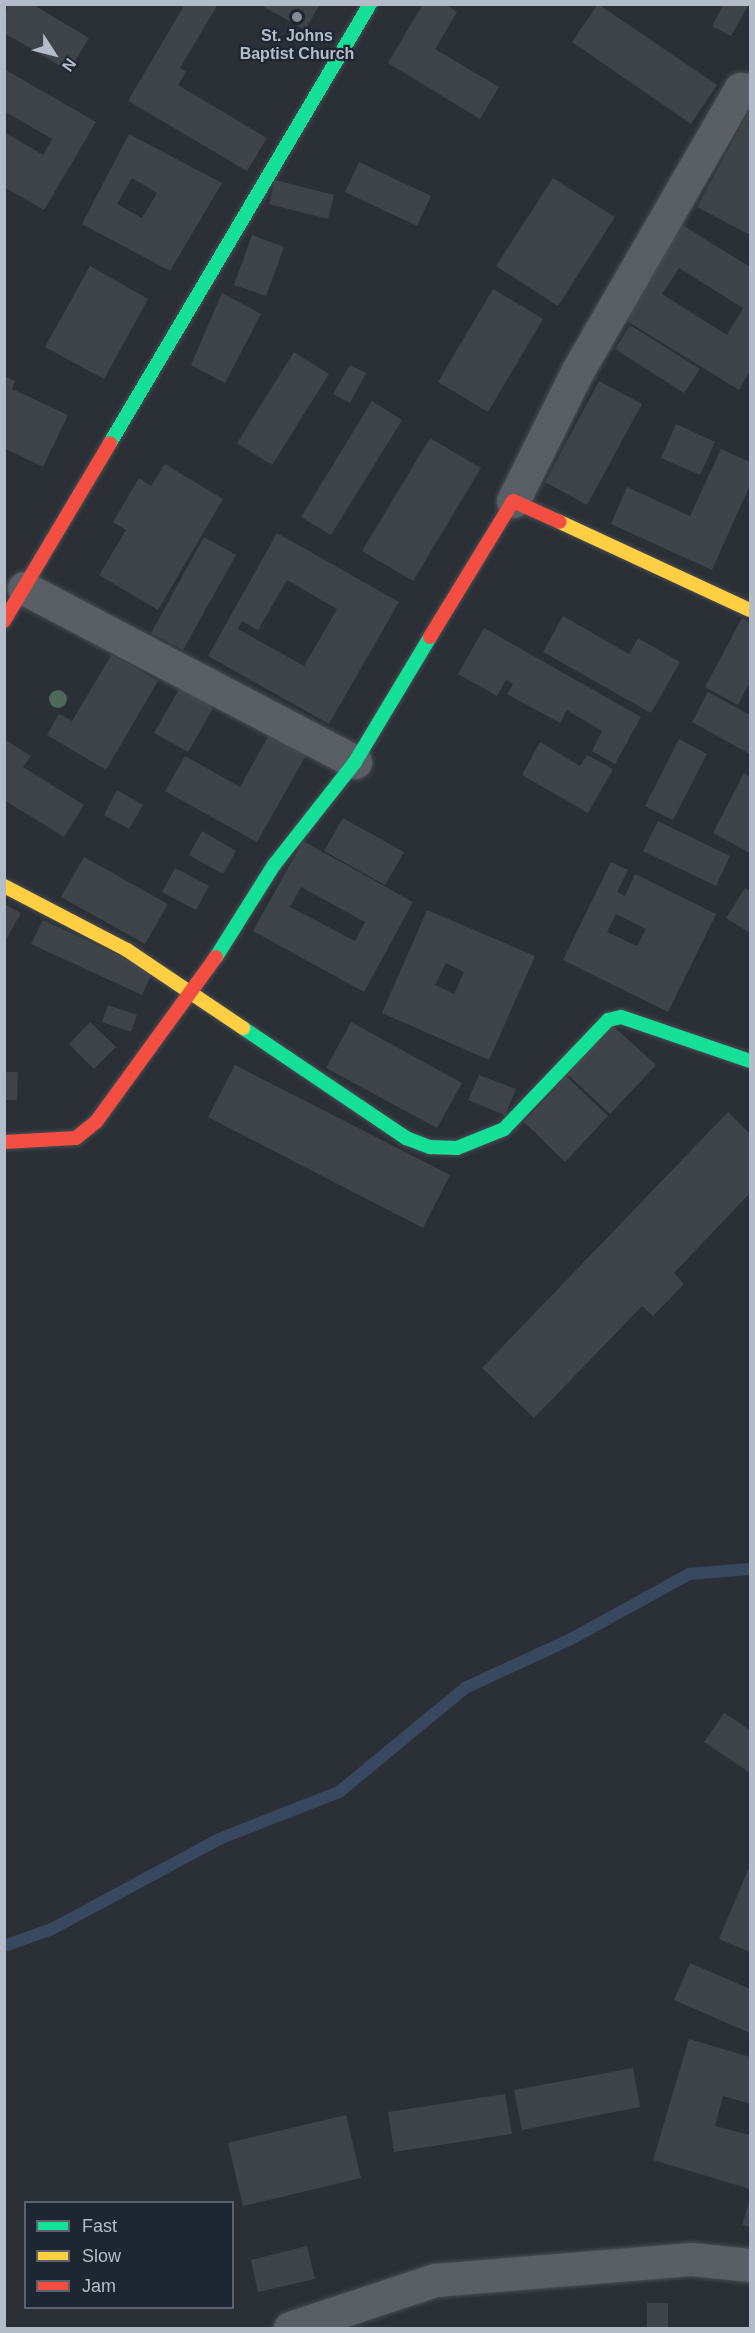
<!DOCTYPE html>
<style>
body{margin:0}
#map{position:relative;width:755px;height:2333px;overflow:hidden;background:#2a3036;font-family:Helvetica,sans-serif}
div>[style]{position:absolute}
.stream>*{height:12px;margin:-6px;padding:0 6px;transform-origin:6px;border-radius:6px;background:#38495f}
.building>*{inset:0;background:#3f444a}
.roads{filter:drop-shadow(0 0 2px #484c51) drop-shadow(0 0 2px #484c51)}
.street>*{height:33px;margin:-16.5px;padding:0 16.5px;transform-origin:16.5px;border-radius:16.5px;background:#5a5e65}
.fast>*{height:14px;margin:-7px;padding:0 7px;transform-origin:7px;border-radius:7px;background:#16e098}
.slow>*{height:14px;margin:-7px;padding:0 7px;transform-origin:7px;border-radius:7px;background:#ffcf43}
.jam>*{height:14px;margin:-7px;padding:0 7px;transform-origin:7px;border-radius:7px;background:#f24e42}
.trees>*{width:18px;height:18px;margin:-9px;border-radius:50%;background:#4e6958}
.dots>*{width:16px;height:16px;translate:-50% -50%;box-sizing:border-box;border:3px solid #1d2631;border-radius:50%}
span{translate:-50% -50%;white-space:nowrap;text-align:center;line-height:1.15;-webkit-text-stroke:4.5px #1d2631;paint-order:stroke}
.poi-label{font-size:16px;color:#b4bcc8;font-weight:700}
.frame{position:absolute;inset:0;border:6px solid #b4bcc8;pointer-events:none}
.legend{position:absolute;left:24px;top:2201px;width:210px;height:108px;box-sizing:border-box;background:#1d2631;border:2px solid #59626d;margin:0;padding:8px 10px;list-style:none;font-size:18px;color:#b4bcc8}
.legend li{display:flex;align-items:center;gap:12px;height:30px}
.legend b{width:30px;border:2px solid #59626d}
.north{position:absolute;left:24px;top:24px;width:60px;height:60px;-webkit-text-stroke:4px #1d2631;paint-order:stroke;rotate:126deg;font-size:16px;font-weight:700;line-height:24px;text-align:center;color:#b4bcc8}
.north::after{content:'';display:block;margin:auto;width:21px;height:27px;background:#b4bcc8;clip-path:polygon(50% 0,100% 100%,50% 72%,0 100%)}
</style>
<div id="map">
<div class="stream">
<i style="left:4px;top:1946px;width:51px;rotate:-19.5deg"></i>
<i style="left:52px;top:1929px;width:190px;rotate:-28.3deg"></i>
<i style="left:219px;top:1839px;width:129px;rotate:-21.4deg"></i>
<i style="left:339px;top:1792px;width:163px;rotate:-39.5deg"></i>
<i style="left:465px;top:1688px;width:117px;rotate:-24.8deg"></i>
<i style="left:571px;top:1639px;width:135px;rotate:-28.8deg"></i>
<i style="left:689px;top:1574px;width:61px;rotate:-4.7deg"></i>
</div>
<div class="building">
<i style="clip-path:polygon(7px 4px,32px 4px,89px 38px,69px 71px,4px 33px)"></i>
<i style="clip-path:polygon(185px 4px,218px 4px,180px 68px,186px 72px,178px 85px,267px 138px,247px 171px,128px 101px)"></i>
<i style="clip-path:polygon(259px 4px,320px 4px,305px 30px)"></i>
<i style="clip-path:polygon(423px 4px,445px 4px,457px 12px,435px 49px,499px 87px,480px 119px,388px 63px)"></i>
<i style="clip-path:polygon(598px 4px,717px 85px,691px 124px,572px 42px)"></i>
<i style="clip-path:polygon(724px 4px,749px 4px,731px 36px,712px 26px)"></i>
<i style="clip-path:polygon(4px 69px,96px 122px,44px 210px,4px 187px,4px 132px,43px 155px,52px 139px,4px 111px)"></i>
<i style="clip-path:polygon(750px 109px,750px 235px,697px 207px)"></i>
<i style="clip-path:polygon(evenodd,129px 134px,222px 183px,170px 271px,82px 224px,129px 134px,132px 178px,157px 193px,142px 218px,117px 204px,132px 178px)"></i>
<i style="clip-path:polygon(359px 162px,431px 196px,417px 226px,345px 192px)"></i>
<i style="clip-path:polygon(553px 178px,615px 217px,558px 306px,496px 266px)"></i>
<i style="clip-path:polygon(275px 180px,334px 195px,328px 219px,269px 204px)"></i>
<i style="clip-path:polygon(evenodd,679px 223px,750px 267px,750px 371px,739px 390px,622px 318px,679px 223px,679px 268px,743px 308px,727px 335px,662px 294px,679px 268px)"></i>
<i style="clip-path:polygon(252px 235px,284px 247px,266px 296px,234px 285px)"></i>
<i style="clip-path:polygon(90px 266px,148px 299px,104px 379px,45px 347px)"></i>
<i style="clip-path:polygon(493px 289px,543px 319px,488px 412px,438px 382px)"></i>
<i style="clip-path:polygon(222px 293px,261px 314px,225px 383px,191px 365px)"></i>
<i style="clip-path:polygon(630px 325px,700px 369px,684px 393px,615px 349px)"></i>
<i style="clip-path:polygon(294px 352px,329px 374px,272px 465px,237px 443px)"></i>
<i style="clip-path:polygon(350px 365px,366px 373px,350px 403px,333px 394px)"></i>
<i style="clip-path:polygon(4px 376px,15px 381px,12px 389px,68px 415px,43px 467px,4px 448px)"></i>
<i style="clip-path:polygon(599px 381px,642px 404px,587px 505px,545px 482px)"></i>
<i style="clip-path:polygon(372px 401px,402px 420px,331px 535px,301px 517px)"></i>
<i style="clip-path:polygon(676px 424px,715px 442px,700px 475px,661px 458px)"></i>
<i style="clip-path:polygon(430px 438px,481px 468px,413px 581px,362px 551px)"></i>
<i style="clip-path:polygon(721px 449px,750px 462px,750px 485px,712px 570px,611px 524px,627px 487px,690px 516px)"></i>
<i style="clip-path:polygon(165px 464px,223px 499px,158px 610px,99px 575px,126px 530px,113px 522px,139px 478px,151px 486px)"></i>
<i style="clip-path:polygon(evenodd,277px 533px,399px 602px,329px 724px,208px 656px,277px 533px,287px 580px,337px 609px,304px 666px,238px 629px,242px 621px,258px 630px,287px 580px)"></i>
<i style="clip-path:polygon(204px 537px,236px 555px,183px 650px,151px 633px)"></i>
<i style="clip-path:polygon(563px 616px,629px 654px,638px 638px,680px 662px,651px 713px,543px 652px)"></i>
<i style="clip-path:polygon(742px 618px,750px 623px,750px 682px,738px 705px,705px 687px)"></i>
<i style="clip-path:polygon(484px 628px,641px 717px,615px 764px,592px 751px,602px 731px,567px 710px,560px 723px,507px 694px,513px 684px,506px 680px,497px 696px,458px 674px)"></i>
<i style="clip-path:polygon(112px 654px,158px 681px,106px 770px,47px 735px,59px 714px,72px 721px)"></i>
<i style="clip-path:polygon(182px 684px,216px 703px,188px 752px,154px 733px)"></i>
<i style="clip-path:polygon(708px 692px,750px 715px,750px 754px,692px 722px)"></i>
<i style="clip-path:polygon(276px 722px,313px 743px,257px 842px,165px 791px,185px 756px,240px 787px)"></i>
<i style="clip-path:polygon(4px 739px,31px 756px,23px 767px,84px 805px,64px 837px,4px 800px)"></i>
<i style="clip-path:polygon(679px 739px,707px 754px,673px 820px,645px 806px)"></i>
<i style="clip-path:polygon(540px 742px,580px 766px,587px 755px,613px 769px,588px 813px,522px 775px)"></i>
<i style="clip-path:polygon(744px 773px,750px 777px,750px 853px,713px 833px)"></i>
<i style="clip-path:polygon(117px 790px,143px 805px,129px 829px,104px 815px)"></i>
<i style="clip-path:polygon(343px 818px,404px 852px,385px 885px,324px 851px)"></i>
<i style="clip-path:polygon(658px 821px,730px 856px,716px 886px,643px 851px)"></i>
<i style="clip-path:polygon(202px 831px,236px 851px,223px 874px,189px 855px)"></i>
<i style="clip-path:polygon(evenodd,303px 841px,413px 902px,364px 992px,253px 931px,303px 841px,301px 887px,365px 922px,355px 941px,290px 907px,301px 887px)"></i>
<i style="clip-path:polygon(84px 857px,168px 904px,145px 944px,61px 897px)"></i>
<i style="clip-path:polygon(evenodd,611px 862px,628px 870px,617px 892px,625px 896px,635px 874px,716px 914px,668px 1012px,563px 960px,611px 862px,616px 914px,646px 929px,637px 946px,607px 932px,616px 914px)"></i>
<i style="clip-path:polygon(175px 868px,209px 886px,196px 910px,162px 892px)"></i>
<i style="clip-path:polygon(745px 888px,750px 891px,750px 933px,726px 918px)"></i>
<i style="clip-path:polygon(4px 904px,21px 913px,4px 943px)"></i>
<i style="clip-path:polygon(evenodd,427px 910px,535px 956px,489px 1060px,382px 1013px,427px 910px,446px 963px,464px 972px,454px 994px,435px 985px,446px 963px)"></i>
<i style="clip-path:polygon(43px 920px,153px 971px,142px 995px,31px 944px)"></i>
<i style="clip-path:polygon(108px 1005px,137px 1015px,131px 1032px,102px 1022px)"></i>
<i style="clip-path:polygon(90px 1022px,116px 1047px,94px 1069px,69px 1044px)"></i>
<i style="clip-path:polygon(351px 1022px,462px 1083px,437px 1128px,326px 1068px)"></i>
<i style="clip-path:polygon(612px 1025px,656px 1065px,610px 1114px,567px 1074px)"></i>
<i style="clip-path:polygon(235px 1065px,450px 1175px,423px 1228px,208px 1117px)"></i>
<i style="clip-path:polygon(4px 1072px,18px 1072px,17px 1100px,4px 1100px)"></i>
<i style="clip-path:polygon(479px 1075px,516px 1089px,505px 1115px,468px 1100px)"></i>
<i style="clip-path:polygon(566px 1076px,608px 1116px,565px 1162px,524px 1122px)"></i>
<i style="clip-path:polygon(728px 1112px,750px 1134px,750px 1193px,674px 1273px,684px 1284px,653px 1316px,642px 1306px,534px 1418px,482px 1368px)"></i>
<i style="clip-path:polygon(724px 1713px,750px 1730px,750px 1773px,704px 1742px)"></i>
<i style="clip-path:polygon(750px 1865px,750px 1952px,719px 1939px)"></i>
<i style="clip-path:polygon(690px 1963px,750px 1989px,750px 2033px,674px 2000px)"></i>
<i style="clip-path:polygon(689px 2039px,750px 2057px,750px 2104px,723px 2096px,715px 2126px,750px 2135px,750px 2189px,653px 2160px)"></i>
<i style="clip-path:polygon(633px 2068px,640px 2107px,522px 2130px,514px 2090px)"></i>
<i style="clip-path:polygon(505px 2094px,512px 2134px,394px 2152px,388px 2112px)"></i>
<i style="clip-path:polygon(346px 2115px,361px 2178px,243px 2206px,228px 2143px)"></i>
<i style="clip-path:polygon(750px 2199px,750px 2227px,742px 2225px)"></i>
<i style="clip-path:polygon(307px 2246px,315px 2279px,258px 2292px,251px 2260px)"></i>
<i style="clip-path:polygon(647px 2303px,668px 2303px,668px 2328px,647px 2328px)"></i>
</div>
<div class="roads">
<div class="street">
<i style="left:513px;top:501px;width:146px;rotate:-63.6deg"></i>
<i style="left:578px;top:370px;width:324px;rotate:-60deg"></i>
<i style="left:740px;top:89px;width:10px;rotate:6deg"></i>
<i style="left:24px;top:588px;width:374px;rotate:27.7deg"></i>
<i style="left:290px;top:2328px;width:153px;rotate:-18.3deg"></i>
<i style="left:435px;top:2280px;width:257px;rotate:-4.7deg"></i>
<i style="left:691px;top:2259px;width:59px;rotate:5.8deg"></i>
</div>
<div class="fast">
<i style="left:110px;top:443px;width:510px;rotate:-59.36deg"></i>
<i style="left:216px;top:957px;width:109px;rotate:-57.8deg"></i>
<i style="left:274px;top:865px;width:131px;rotate:-51.8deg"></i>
<i style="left:355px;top:762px;width:146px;rotate:-59deg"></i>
<i style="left:243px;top:1028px;width:197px;rotate:34deg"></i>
<i style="left:406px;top:1138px;width:26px;rotate:21deg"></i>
<i style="left:430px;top:1147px;width:27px;rotate:2deg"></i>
<i style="left:457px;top:1148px;width:51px;rotate:-22deg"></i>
<i style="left:504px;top:1129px;width:151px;rotate:-46.3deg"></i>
<i style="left:608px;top:1020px;width:13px;rotate:-13deg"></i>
<i style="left:621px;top:1017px;width:136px;rotate:18.8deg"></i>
</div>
<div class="slow">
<i style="left:560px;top:522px;width:209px;rotate:24.9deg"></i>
<i style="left:4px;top:886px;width:139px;rotate:27.5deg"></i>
<i style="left:127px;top:950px;width:140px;rotate:33.9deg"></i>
</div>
<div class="jam">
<i style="left:4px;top:621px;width:207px;rotate:-59.2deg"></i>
<i style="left:430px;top:637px;width:159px;rotate:-58.6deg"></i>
<i style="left:513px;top:501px;width:51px;rotate:24.1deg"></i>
<i style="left:4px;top:1142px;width:72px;rotate:-3.2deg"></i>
<i style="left:76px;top:1138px;width:26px;rotate:-39deg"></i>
<i style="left:96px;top:1122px;width:204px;rotate:-54deg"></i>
</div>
</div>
<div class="trees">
<i style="left:58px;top:699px"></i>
</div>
<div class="dots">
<i style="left:297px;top:17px;background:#848b95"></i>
</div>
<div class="poi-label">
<span style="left:297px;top:45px">St. Johns<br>Baptist Church</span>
</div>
<div class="frame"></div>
<ul class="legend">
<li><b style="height:8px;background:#16e098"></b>Fast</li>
<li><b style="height:8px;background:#ffcf43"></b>Slow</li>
<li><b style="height:8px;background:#f24e42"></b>Jam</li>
</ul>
<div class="north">N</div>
</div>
